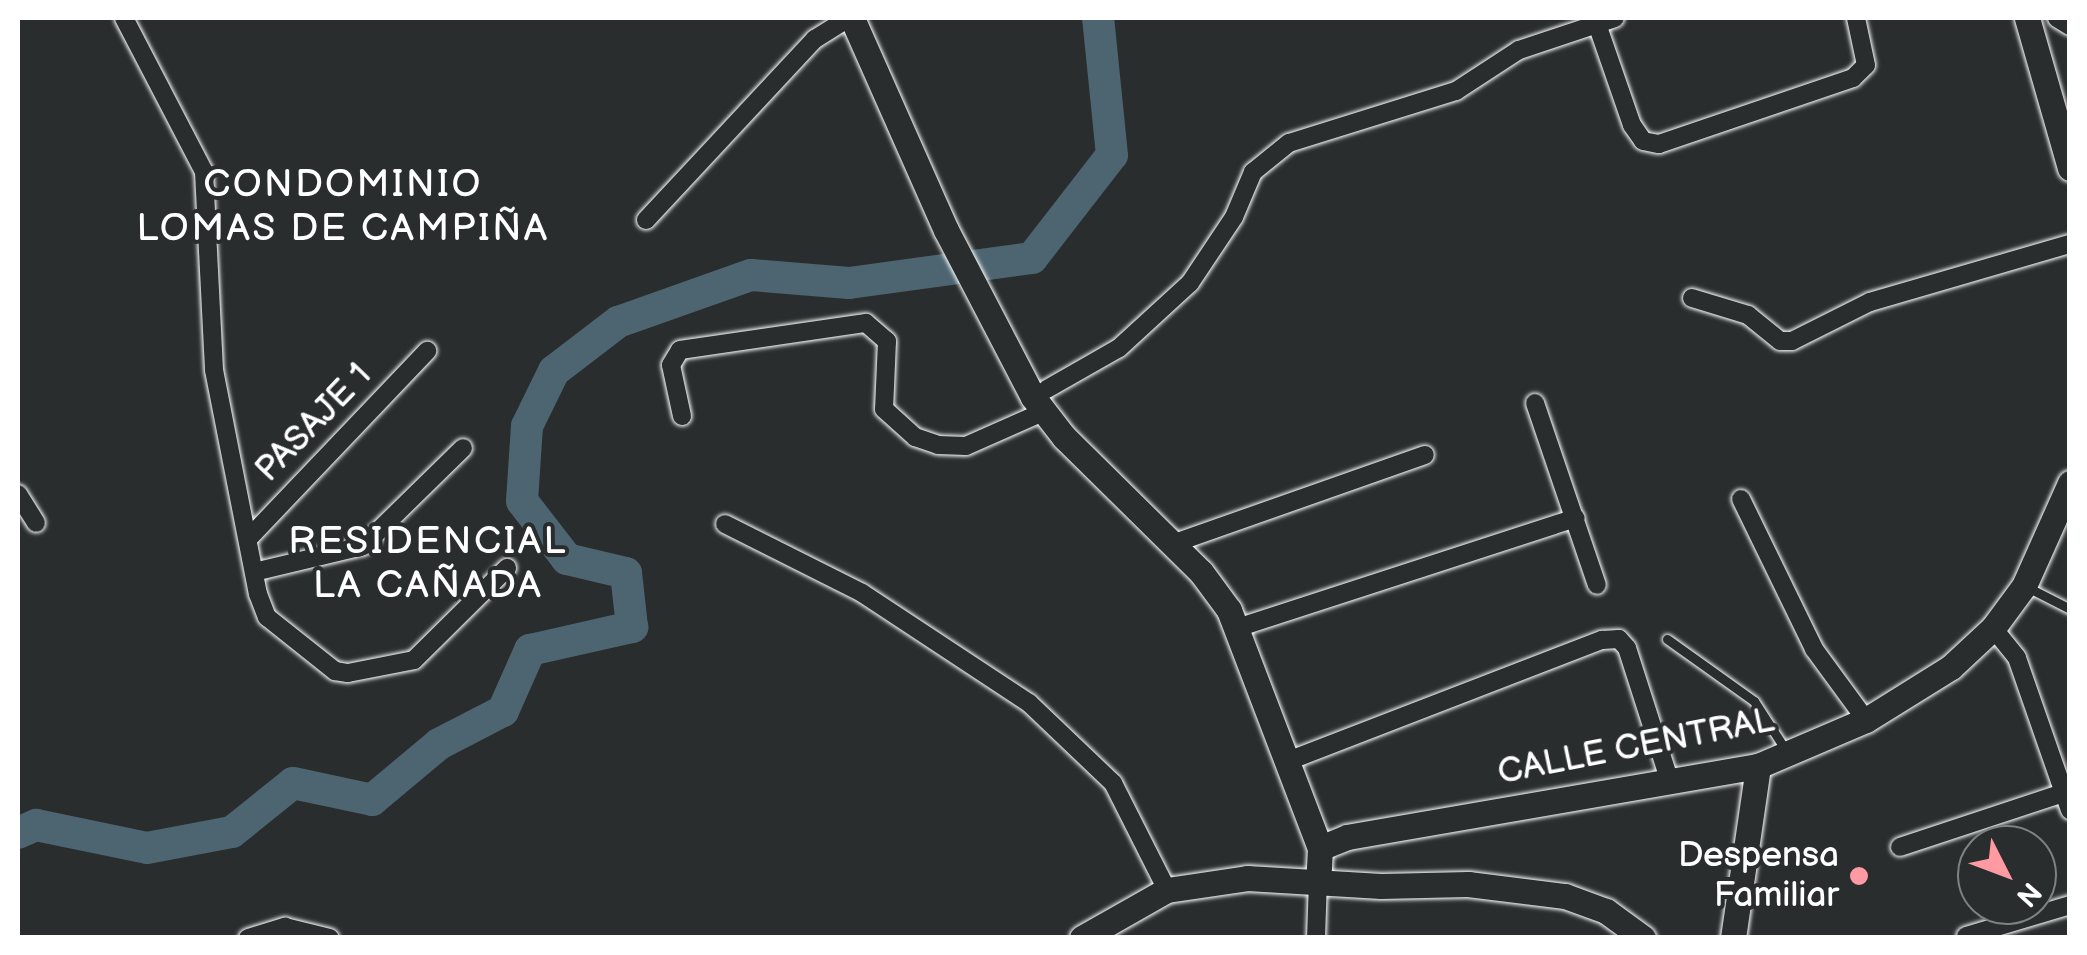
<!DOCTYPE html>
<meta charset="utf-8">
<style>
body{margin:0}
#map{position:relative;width:2087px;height:955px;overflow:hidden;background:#2a2d2e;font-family:"Balsamiq Sans",sans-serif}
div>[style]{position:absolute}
.river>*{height:32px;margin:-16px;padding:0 16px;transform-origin:16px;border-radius:16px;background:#4d6571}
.roads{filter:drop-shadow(0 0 2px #fff) drop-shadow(0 0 2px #fff)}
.lane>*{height:9px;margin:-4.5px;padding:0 4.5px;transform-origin:4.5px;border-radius:4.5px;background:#2a2d2e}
.street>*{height:18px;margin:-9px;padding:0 9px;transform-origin:9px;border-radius:9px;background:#2a2d2e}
.secondary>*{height:25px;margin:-12.5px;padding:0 12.5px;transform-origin:12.5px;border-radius:12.5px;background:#2a2d2e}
.dots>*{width:28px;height:28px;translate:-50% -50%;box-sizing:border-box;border:5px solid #2a2d2e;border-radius:50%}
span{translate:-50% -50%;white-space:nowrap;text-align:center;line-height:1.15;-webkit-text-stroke:8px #2a2d2e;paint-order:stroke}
.street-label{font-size:35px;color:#fff}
.poi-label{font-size:35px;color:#fff}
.right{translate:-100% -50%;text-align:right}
.neighbourhood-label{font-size:38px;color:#fff;letter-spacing:2.5px}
.frame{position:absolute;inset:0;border:20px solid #fff;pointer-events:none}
.north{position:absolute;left:1957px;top:825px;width:100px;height:100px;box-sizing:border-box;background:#2a2d2e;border:2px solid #7f8182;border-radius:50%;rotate:132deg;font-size:28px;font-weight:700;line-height:40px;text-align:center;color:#fff}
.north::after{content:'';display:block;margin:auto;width:35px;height:45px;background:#ff9aa2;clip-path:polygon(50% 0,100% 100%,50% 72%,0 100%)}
</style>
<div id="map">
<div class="river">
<i style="left:18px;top:833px;width:20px;rotate:-24deg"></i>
<i style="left:36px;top:825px;width:113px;rotate:11.7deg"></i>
<i style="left:147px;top:848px;width:86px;rotate:-10.7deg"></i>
<i style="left:232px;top:832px;width:78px;rotate:-38.8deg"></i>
<i style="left:293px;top:783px;width:81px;rotate:12.1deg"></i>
<i style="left:372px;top:800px;width:87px;rotate:-39.9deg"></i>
<i style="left:439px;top:744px;width:72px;rotate:-27.3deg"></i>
<i style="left:503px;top:711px;width:67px;rotate:-66.1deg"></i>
<i style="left:530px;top:650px;width:105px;rotate:-12.7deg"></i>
<i style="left:632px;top:627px;width:54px;rotate:-96.3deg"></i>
<i style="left:626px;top:573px;width:61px;rotate:-166.7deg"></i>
<i style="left:567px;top:559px;width:73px;rotate:-127.8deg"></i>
<i style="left:522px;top:501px;width:75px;rotate:-86.2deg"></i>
<i style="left:527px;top:426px;width:61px;rotate:-63.9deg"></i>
<i style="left:554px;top:371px;width:81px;rotate:-37.4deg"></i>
<i style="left:618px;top:322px;width:141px;rotate:-19.5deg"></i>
<i style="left:751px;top:275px;width:98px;rotate:4.7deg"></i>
<i style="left:849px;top:283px;width:185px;rotate:-7.8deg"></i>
<i style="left:1032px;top:258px;width:130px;rotate:-52.2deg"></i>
<i style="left:1112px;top:155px;width:138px;rotate:-95.8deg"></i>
</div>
<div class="roads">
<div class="lane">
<i style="left:2027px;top:587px;width:48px;rotate:27.1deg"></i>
<i style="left:1667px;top:639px;width:107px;rotate:35.5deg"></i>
<i style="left:1754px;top:701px;width:57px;rotate:57.1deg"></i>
</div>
<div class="street">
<i style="left:124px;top:18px;width:174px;rotate:62.5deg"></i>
<i style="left:204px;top:172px;width:198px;rotate:87.1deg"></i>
<i style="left:214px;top:370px;width:228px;rotate:78.9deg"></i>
<i style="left:258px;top:594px;width:25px;rotate:69deg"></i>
<i style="left:267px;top:617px;width:87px;rotate:38.5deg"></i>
<i style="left:335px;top:671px;width:13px;rotate:9deg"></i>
<i style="left:348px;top:673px;width:67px;rotate:-11.1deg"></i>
<i style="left:414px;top:660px;width:131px;rotate:-44.7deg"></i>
<i style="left:2057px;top:18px;width:15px;rotate:32deg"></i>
<i style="left:1597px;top:24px;width:107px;rotate:70.9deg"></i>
<i style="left:1632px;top:125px;width:19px;rotate:55deg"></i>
<i style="left:1643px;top:141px;width:16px;rotate:11deg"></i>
<i style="left:1659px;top:144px;width:205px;rotate:-18.8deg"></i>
<i style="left:1853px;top:78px;width:18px;rotate:-45deg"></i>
<i style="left:1866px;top:65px;width:48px;rotate:-102deg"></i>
<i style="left:646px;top:220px;width:248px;rotate:-47deg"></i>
<i style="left:815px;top:39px;width:39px;rotate:-32deg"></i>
<i style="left:1692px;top:298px;width:59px;rotate:16.9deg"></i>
<i style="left:1748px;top:315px;width:41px;rotate:39.1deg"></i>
<i style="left:1780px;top:341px;width:12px"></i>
<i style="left:1792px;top:341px;width:87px;rotate:-26.6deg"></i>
<i style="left:1870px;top:302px;width:208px;rotate:-16.2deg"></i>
<i style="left:1047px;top:389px;width:83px;rotate:-29.7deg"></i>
<i style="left:1119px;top:348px;width:96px;rotate:-42.5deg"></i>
<i style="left:1190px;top:283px;width:79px;rotate:-56.3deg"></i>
<i style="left:1234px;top:217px;width:49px;rotate:-67.1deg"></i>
<i style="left:1253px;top:172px;width:46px;rotate:-38.9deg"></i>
<i style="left:1289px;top:143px;width:175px;rotate:-17.3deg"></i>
<i style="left:1456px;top:91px;width:75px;rotate:-33.1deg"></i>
<i style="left:1519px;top:50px;width:101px;rotate:-18.4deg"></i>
<i style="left:1535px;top:403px;width:192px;rotate:71.2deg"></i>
<i style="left:682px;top:416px;width:52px;rotate:-102.2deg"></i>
<i style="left:671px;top:365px;width:17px;rotate:-59deg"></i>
<i style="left:680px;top:350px;width:188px;rotate:-8.3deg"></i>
<i style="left:866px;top:323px;width:28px;rotate:41deg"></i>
<i style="left:887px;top:341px;width:68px;rotate:92.5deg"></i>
<i style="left:884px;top:409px;width:42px;rotate:42.1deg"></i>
<i style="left:915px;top:437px;width:24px;rotate:19deg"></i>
<i style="left:938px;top:445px;width:28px;rotate:2deg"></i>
<i style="left:966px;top:446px;width:84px;rotate:-23.8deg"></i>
<i style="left:18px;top:494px;width:34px;rotate:58deg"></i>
<i style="left:1741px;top:499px;width:167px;rotate:64deg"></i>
<i style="left:1814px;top:649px;width:88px;rotate:53.8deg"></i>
<i style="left:725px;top:524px;width:153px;rotate:26.7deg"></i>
<i style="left:862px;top:593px;width:200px;rotate:33.4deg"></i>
<i style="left:1029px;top:703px;width:116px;rotate:43.6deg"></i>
<i style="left:1113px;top:783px;width:120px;rotate:63.2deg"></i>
<i style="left:248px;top:539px;width:260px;rotate:-46.4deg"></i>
<i style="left:1172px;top:544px;width:268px;rotate:-19.4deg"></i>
<i style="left:254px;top:572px;width:112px;rotate:-13.4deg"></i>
<i style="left:363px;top:546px;width:140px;rotate:-44.4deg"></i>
<i style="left:1237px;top:628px;width:356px;rotate:-18deg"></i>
<i style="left:1993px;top:628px;width:38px;rotate:51deg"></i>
<i style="left:2017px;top:658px;width:161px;rotate:70.8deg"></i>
<i style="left:1288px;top:761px;width:337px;rotate:-21.1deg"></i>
<i style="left:1602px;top:640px;width:17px;rotate:-3deg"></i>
<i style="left:1619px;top:639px;width:12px;rotate:48deg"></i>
<i style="left:1627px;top:648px;width:138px;rotate:72.2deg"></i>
<i style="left:1900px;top:847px;width:172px;rotate:-18.3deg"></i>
<i style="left:1966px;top:936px;width:109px;rotate:-16.6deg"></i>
<i style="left:248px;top:938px;width:39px;rotate:-17deg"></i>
<i style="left:285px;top:927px;width:46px;rotate:13.7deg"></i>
<i style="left:1316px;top:938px;width:56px;rotate:-88deg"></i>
</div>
<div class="secondary">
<i style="left:852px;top:18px;width:232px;rotate:66.1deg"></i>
<i style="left:946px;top:230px;width:188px;rotate:62.5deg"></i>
<i style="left:1033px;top:397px;width:51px;rotate:52.2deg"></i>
<i style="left:1064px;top:437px;width:192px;rotate:44.6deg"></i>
<i style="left:1201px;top:572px;width:47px;rotate:53.6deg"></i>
<i style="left:1229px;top:610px;width:255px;rotate:69.1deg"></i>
<i style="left:1320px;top:848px;width:34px;rotate:93deg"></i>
<i style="left:2027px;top:18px;width:156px;rotate:74deg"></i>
<i style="left:1320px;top:848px;width:29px;rotate:-22deg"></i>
<i style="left:1347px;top:837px;width:417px;rotate:-9.8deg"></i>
<i style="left:1758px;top:766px;width:117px;rotate:-23.1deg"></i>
<i style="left:1866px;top:720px;width:100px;rotate:-31.9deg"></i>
<i style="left:1951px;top:667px;width:57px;rotate:-42.9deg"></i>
<i style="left:1993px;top:628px;width:52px;rotate:-53.6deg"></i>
<i style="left:2024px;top:586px;width:113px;rotate:-65.9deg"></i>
<i style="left:1082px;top:938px;width:98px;rotate:-29.5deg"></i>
<i style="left:1167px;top:890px;width:81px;rotate:-8.5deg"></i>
<i style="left:1247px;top:878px;width:134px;rotate:3.4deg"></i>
<i style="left:1381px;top:886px;width:87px;rotate:-1.3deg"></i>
<i style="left:1468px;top:884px;width:98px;rotate:7.1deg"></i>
<i style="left:1565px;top:896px;width:44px;rotate:20.1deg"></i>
<i style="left:1606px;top:911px;width:46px;rotate:36.1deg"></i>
<i style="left:1733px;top:938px;width:174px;rotate:-81.7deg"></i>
</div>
</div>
<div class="dots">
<i style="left:1859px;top:876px;background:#ff9aa2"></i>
</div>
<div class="street-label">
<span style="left:314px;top:423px;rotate:-46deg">PASAJE 1</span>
<span style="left:1636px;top:747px;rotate:-11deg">CALLE CENTRAL</span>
</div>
<div class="poi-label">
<span class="right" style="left:1839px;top:876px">Despensa<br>Familiar</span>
</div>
<div class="neighbourhood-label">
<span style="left:343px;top:207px">CONDOMINIO<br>LOMAS DE CAMPIÑA</span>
<span style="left:428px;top:564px">RESIDENCIAL<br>LA CAÑADA</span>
</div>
<div class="frame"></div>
<div class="north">N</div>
</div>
